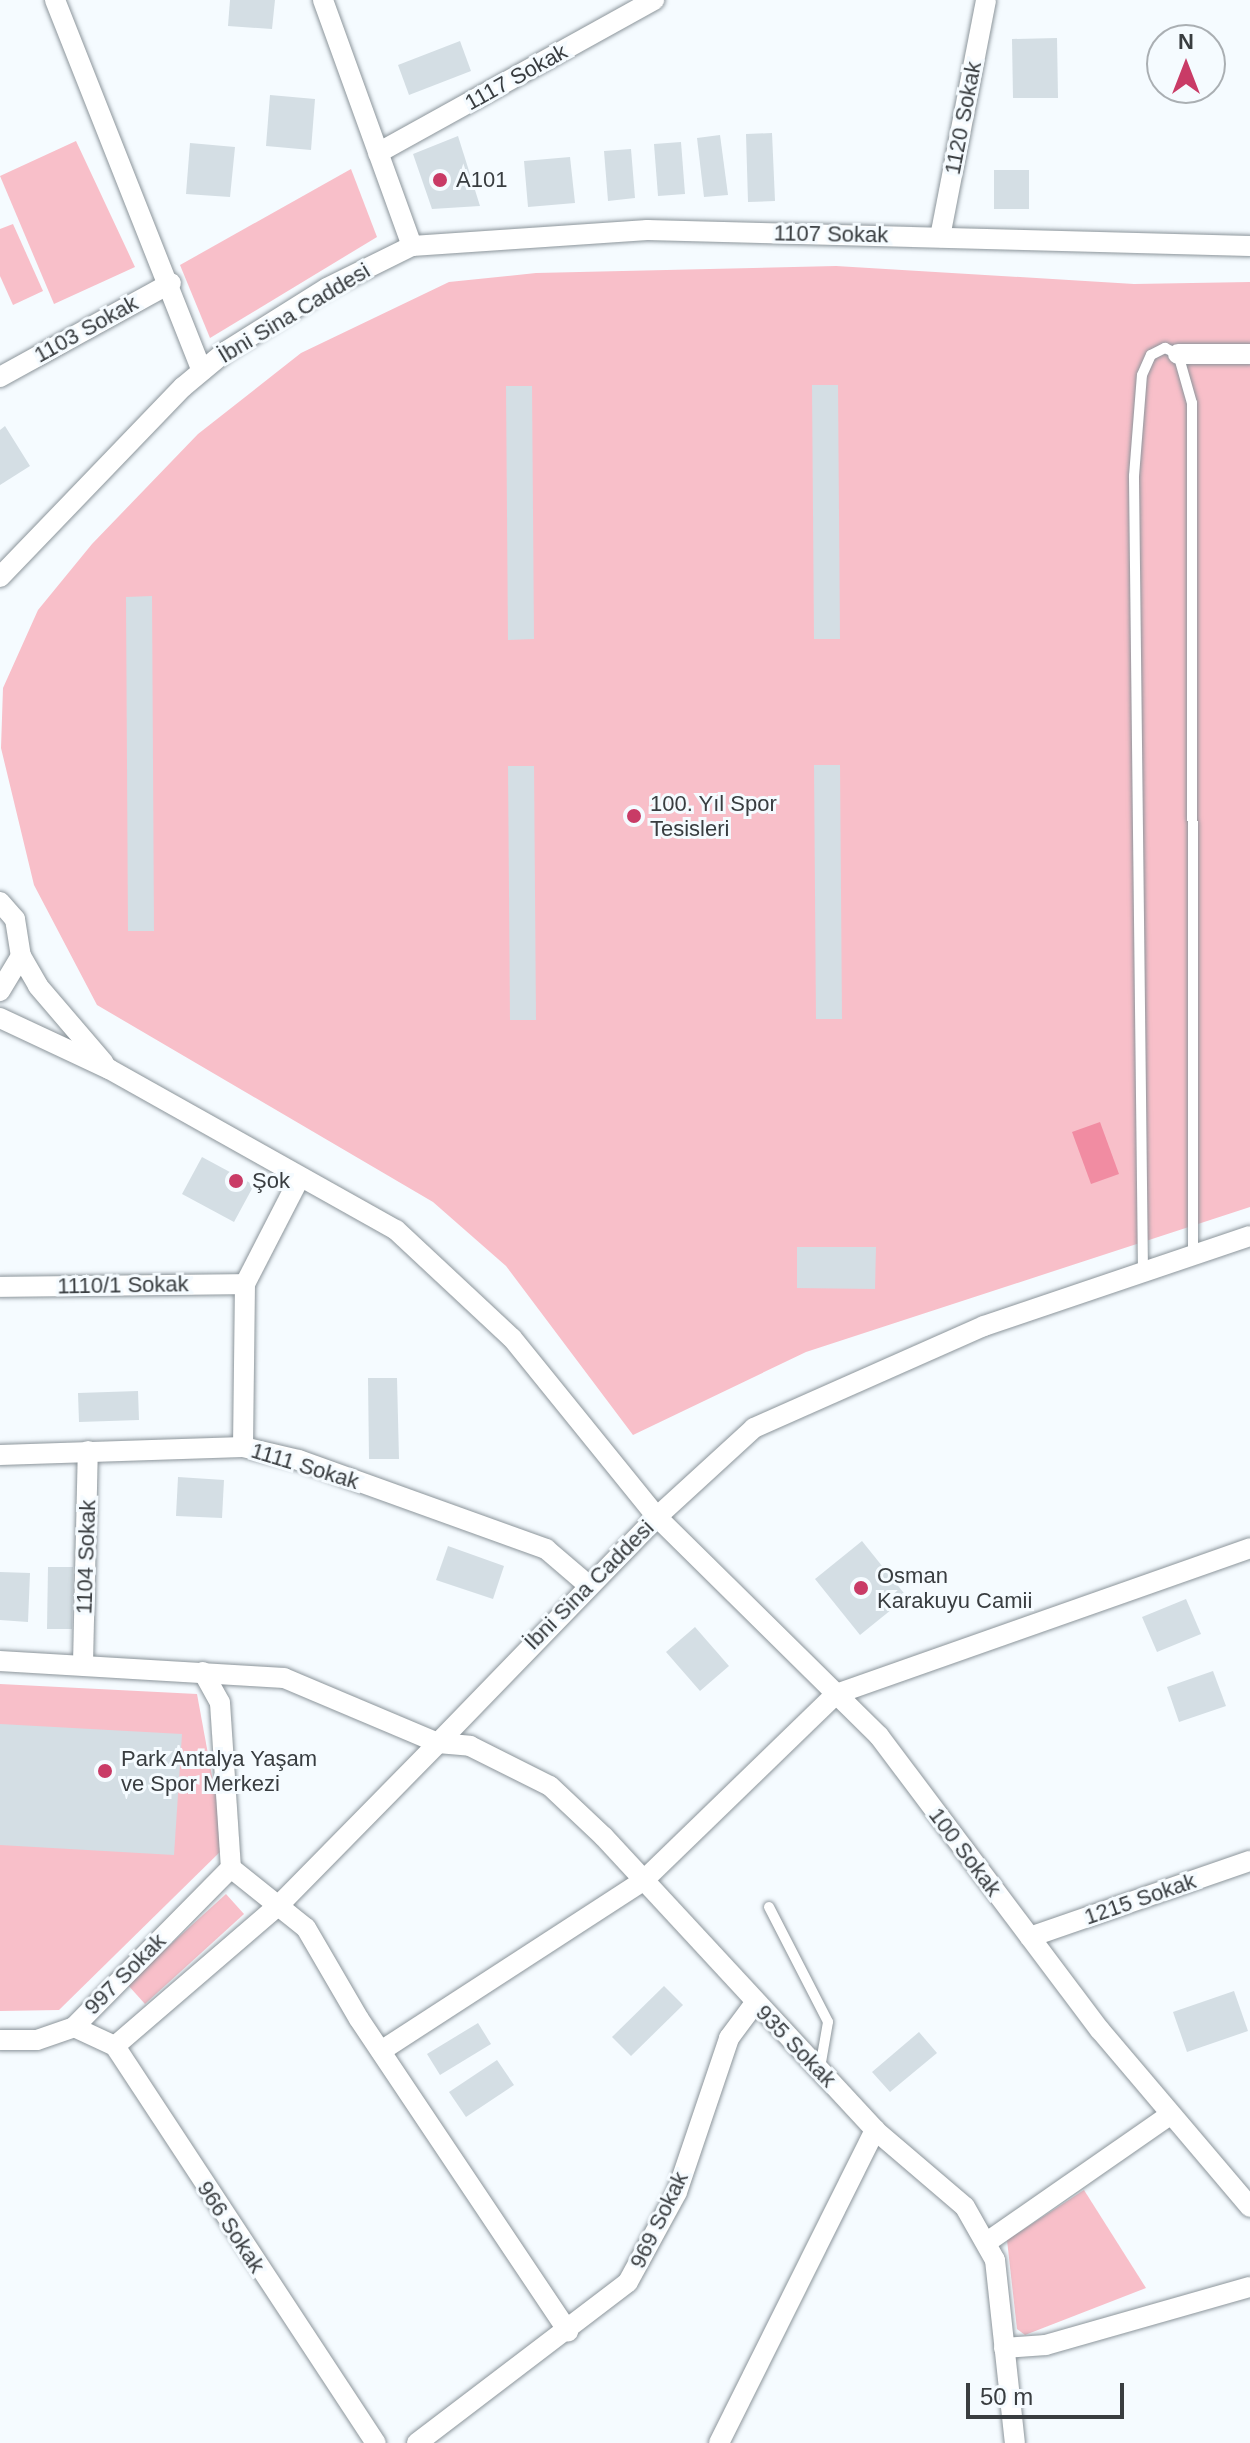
<!DOCTYPE html>
<meta charset="utf-8">
<style>
body{margin:0}
#map{position:relative;width:1250px;height:2443px;overflow:hidden;background:#f5fbff;font-family:Helvetica,sans-serif}
div>[style]{position:absolute}
.green>*{inset:0;background:#f8bfc9}
.water>*{inset:0;background:#f18ca2}
.building>*{inset:0;background:#d4dee4}
.roads{filter:drop-shadow(0 0 2px #8c959b) drop-shadow(0 0 2px #8c959b)}
.lane>*{height:10px;margin:-5px;padding:0 5px;transform-origin:5px;border-radius:5px;background:#fff}
.street>*{height:20px;margin:-10px;padding:0 10px;transform-origin:10px;border-radius:10px;background:#fff}
.dots>*{width:22px;height:22px;translate:-50% -50%;box-sizing:border-box;border:4px solid #f5fbff;border-radius:50%}
span{translate:-50% -50%;white-space:nowrap;text-align:center;line-height:1.15;-webkit-text-stroke:6px #f5fbff;paint-order:stroke}
.street-label{font-size:22px;color:#393d40}
.poi-label{font-size:22px;color:#393d40}
.left{translate:0 -50%;text-align:left}
.north{position:absolute;left:1146px;top:24px;width:80px;height:80px;box-sizing:border-box;background:#f5fbff;border:2px solid #aaafb3;border-radius:50%;rotate:0deg;font-size:22px;font-weight:700;line-height:32px;text-align:center;color:#393d40}
.north::after{content:'';display:block;margin:auto;width:28px;height:36px;background:#c93b66;clip-path:polygon(50% 0,100% 100%,50% 72%,0 100%)}
.scale{position:absolute;left:966px;top:2383px;width:158px;height:36px;box-sizing:border-box;border:4px solid #393d40;border-top:0;padding-left:10px;font-size:24px;line-height:28px;white-space:nowrap;color:#393d40;-webkit-text-stroke:6px #f5fbff;paint-order:stroke}
</style>
<div id="map">
<div class="green">
<i style="clip-path:polygon(76px 141px,135px 267px,54px 304px,0 176px)"></i>
<i style="clip-path:polygon(351px 169px,377px 237px,210px 338px,180px 265px)"></i>
<i style="clip-path:polygon(13px 224px,43px 291px,13px 305px,0 276px,0 229px)"></i>
<i style="clip-path:polygon(836px 266px,1134px 284px,1250px 282px,1250px 1207px,806px 1352px,633px 1435px,506px 1266px,433px 1202px,97px 1005px,34px 885px,1px 748px,3px 688px,38px 610px,92px 544px,198px 434px,301px 353px,449px 282px,536px 273px)"></i>
<i style="clip-path:polygon(0 1684px,197px 1694px,225px 1847px,59px 2010px,0 2011px)"></i>
<i style="clip-path:polygon(226px 1894px,244px 1914px,145px 2004px,127px 1984px)"></i>
<i style="clip-path:polygon(1084px 2190px,1146px 2288px,1025px 2335px,1017px 2329px,1007px 2240px)"></i>
</div>
<div class="water">
<i style="clip-path:polygon(1100px 1122px,1119px 1174px,1091px 1184px,1072px 1132px)"></i>
</div>
<div class="building">
<i style="clip-path:polygon(230px 0,275px 0,272px 29px,228px 26px)"></i>
<i style="clip-path:polygon(1057px 38px,1058px 98px,1013px 98px,1012px 39px)"></i>
<i style="clip-path:polygon(460px 41px,471px 71px,409px 95px,398px 65px)"></i>
<i style="clip-path:polygon(270px 95px,315px 99px,311px 150px,266px 146px)"></i>
<i style="clip-path:polygon(772px 133px,775px 201px,748px 202px,746px 134px)"></i>
<i style="clip-path:polygon(720px 135px,728px 195px,704px 197px,697px 138px)"></i>
<i style="clip-path:polygon(458px 136px,480px 206px,432px 209px,413px 154px)"></i>
<i style="clip-path:polygon(681px 142px,685px 194px,658px 196px,654px 144px)"></i>
<i style="clip-path:polygon(190px 143px,235px 147px,230px 197px,186px 194px)"></i>
<i style="clip-path:polygon(631px 149px,635px 198px,608px 201px,604px 151px)"></i>
<i style="clip-path:polygon(570px 157px,575px 203px,528px 207px,524px 161px)"></i>
<i style="clip-path:polygon(994px 170px,1029px 170px,1029px 209px,994px 209px)"></i>
<i style="clip-path:polygon(812px 385px,838px 385px,840px 639px,814px 639px)"></i>
<i style="clip-path:polygon(506px 386px,532px 386px,534px 639px,508px 640px)"></i>
<i style="clip-path:polygon(5px 426px,30px 466px,0 485px,0 430px)"></i>
<i style="clip-path:polygon(152px 596px,154px 931px,128px 931px,126px 597px)"></i>
<i style="clip-path:polygon(814px 765px,840px 765px,842px 1019px,816px 1019px)"></i>
<i style="clip-path:polygon(508px 766px,534px 766px,536px 1020px,510px 1020px)"></i>
<i style="clip-path:polygon(202px 1157px,254px 1185px,234px 1222px,182px 1194px)"></i>
<i style="clip-path:polygon(797px 1247px,876px 1247px,875px 1289px,797px 1288px)"></i>
<i style="clip-path:polygon(368px 1378px,397px 1378px,399px 1459px,369px 1459px)"></i>
<i style="clip-path:polygon(138px 1391px,139px 1420px,79px 1422px,78px 1393px)"></i>
<i style="clip-path:polygon(178px 1477px,224px 1480px,222px 1518px,176px 1516px)"></i>
<i style="clip-path:polygon(862px 1541px,907px 1597px,860px 1635px,815px 1579px)"></i>
<i style="clip-path:polygon(448px 1546px,504px 1566px,493px 1599px,436px 1580px)"></i>
<i style="clip-path:polygon(48px 1567px,73px 1567px,72px 1629px,47px 1629px)"></i>
<i style="clip-path:polygon(0 1572px,30px 1573px,28px 1622px,0 1620px)"></i>
<i style="clip-path:polygon(1186px 1599px,1201px 1634px,1157px 1652px,1142px 1617px)"></i>
<i style="clip-path:polygon(695px 1627px,729px 1666px,700px 1691px,666px 1652px)"></i>
<i style="clip-path:polygon(1213px 1671px,1226px 1706px,1179px 1722px,1167px 1687px)"></i>
<i style="clip-path:polygon(0 1724px,182px 1734px,174px 1855px,0 1845px)"></i>
<i style="clip-path:polygon(664px 1986px,683px 2005px,631px 2056px,612px 2037px)"></i>
<i style="clip-path:polygon(1234px 1991px,1248px 2031px,1187px 2052px,1173px 2012px)"></i>
<i style="clip-path:polygon(478px 2023px,491px 2044px,440px 2075px,427px 2054px)"></i>
<i style="clip-path:polygon(919px 2032px,937px 2053px,890px 2092px,872px 2072px)"></i>
<i style="clip-path:polygon(497px 2060px,514px 2085px,466px 2117px,449px 2092px)"></i>
</div>
<div class="roads">
<div class="lane">
<i style="left:1143px;top:1272px;width:796px;rotate:-90.65deg"></i>
<i style="left:1134px;top:476px;width:101px;rotate:-85.5deg"></i>
<i style="left:1142px;top:375px;width:22px;rotate:-66deg"></i>
<i style="left:1151px;top:355px;width:16px;rotate:-27deg"></i>
<i style="left:1165px;top:348px;width:14px;rotate:25deg"></i>
<i style="left:1178px;top:354px;width:51px;rotate:74.1deg"></i>
<i style="left:1192px;top:403px;width:852px;rotate:89.93deg"></i>
<i style="left:769px;top:1907px;width:129px;rotate:62.8deg"></i>
<i style="left:828px;top:2022px;width:47px;rotate:99.9deg"></i>
</div>
<div class="street">
<i style="left:55px;top:0;width:399px;rotate:68.4deg"></i>
<i style="left:378px;top:153px;width:316px;rotate:-29deg"></i>
<i style="left:940px;top:237px;width:241px;rotate:-79deg"></i>
<i style="left:412px;top:246px;width:236px;rotate:-3.9deg"></i>
<i style="left:647px;top:230px;width:603px;rotate:1.52deg"></i>
<i style="left:1178px;top:354px;width:72px"></i>
<i style="left:0;top:377px;width:195px;rotate:-28.8deg"></i>
<i style="left:0;top:577px;width:264px;rotate:-46.1deg"></i>
<i style="left:183px;top:387px;width:55px;rotate:-39.8deg"></i>
<i style="left:225px;top:352px;width:120px;rotate:-32.1deg"></i>
<i style="left:327px;top:288px;width:95px;rotate:-26.3deg"></i>
<i style="left:412px;top:246px;width:262px;rotate:-109.9deg"></i>
<i style="left:0;top:902px;width:23px;rotate:49deg"></i>
<i style="left:15px;top:919px;width:37px;rotate:81deg"></i>
<i style="left:21px;top:956px;width:41px;rotate:121deg"></i>
<i style="left:21px;top:956px;width:34px;rotate:60deg"></i>
<i style="left:38px;top:986px;width:101px;rotate:49.4deg"></i>
<i style="left:0;top:1018px;width:120px;rotate:25.1deg"></i>
<i style="left:109px;top:1069px;width:329px;rotate:29.3deg"></i>
<i style="left:396px;top:1230px;width:158px;rotate:43deg"></i>
<i style="left:512px;top:1338px;width:230px;rotate:51deg"></i>
<i style="left:657px;top:1517px;width:315px;rotate:134.1deg"></i>
<i style="left:438px;top:1743px;width:167px;rotate:-157.1deg"></i>
<i style="left:284px;top:1678px;width:285px;rotate:-176.6deg"></i>
<i style="left:1250px;top:1236px;width:281px;rotate:161.3deg"></i>
<i style="left:984px;top:1326px;width:252px;rotate:156.1deg"></i>
<i style="left:754px;top:1428px;width:132px;rotate:137.5deg"></i>
<i style="left:657px;top:1517px;width:312px;rotate:44.6deg"></i>
<i style="left:879px;top:1736px;width:368px;rotate:53.1deg"></i>
<i style="left:1100px;top:2030px;width:232px;rotate:49.7deg"></i>
<i style="left:0;top:1287px;width:245px;rotate:-0.7deg"></i>
<i style="left:243px;top:1447px;width:163px;rotate:-89.3deg"></i>
<i style="left:245px;top:1284px;width:116px;rotate:-62.8deg"></i>
<i style="left:0;top:1455px;width:243px;rotate:-1.9deg"></i>
<i style="left:243px;top:1447px;width:57px;rotate:13.1deg"></i>
<i style="left:299px;top:1460px;width:263px;rotate:19.8deg"></i>
<i style="left:546px;top:1549px;width:54px;rotate:40.5deg"></i>
<i style="left:83px;top:1664px;width:213px;rotate:-88.7deg"></i>
<i style="left:203px;top:1672px;width:35px;rotate:61deg"></i>
<i style="left:220px;top:1703px;width:165px;rotate:86.2deg"></i>
<i style="left:231px;top:1868px;width:96px;rotate:38.7deg"></i>
<i style="left:306px;top:1928px;width:105px;rotate:59.8deg"></i>
<i style="left:359px;top:2019px;width:376px;rotate:56.2deg"></i>
<i style="left:1030px;top:1937px;width:233px;rotate:-19.1deg"></i>
<i style="left:74px;top:2027px;width:45px;rotate:24.9deg"></i>
<i style="left:115px;top:2046px;width:475px;rotate:56.7deg"></i>
<i style="left:0;top:2040px;width:37px"></i>
<i style="left:37px;top:2040px;width:39px;rotate:-19deg"></i>
<i style="left:74px;top:2027px;width:223px;rotate:-45.4deg"></i>
<i style="left:115px;top:2046px;width:219px;rotate:-40.7deg"></i>
<i style="left:281px;top:1903px;width:224px;rotate:-45.5deg"></i>
<i style="left:438px;top:1743px;width:32px;rotate:5deg"></i>
<i style="left:470px;top:1746px;width:89px;rotate:26.6deg"></i>
<i style="left:550px;top:1786px;width:74px;rotate:43.4deg"></i>
<i style="left:604px;top:1837px;width:399px;rotate:47.2deg"></i>
<i style="left:875px;top:2130px;width:118px;rotate:40.5deg"></i>
<i style="left:965px;top:2207px;width:61px;rotate:60.5deg"></i>
<i style="left:995px;top:2260px;width:184px;rotate:83.8deg"></i>
<i style="left:381px;top:2051px;width:314px;rotate:-33deg"></i>
<i style="left:644px;top:1880px;width:267px;rotate:-44.1deg"></i>
<i style="left:836px;top:1694px;width:439px;rotate:-19.4deg"></i>
<i style="left:987px;top:2242px;width:221px;rotate:-34.8deg"></i>
<i style="left:1004px;top:2348px;width:42px;rotate:-4.1deg"></i>
<i style="left:1046px;top:2345px;width:212px;rotate:-15.9deg"></i>
<i style="left:417px;top:2443px;width:265px;rotate:-37.3deg"></i>
<i style="left:628px;top:2282px;width:102px;rotate:-61.4deg"></i>
<i style="left:677px;top:2192px;width:163px;rotate:-71.3deg"></i>
<i style="left:729px;top:2038px;width:44px;rotate:-53.4deg"></i>
<i style="left:719px;top:2443px;width:350px;rotate:-63.5deg"></i>
</div>
</div>
<div class="dots">
<i style="left:440px;top:180px;background:#c93b66"></i>
<i style="left:634px;top:816px;background:#c93b66"></i>
<i style="left:236px;top:1181px;background:#c93b66"></i>
<i style="left:861px;top:1588px;background:#c93b66"></i>
<i style="left:105px;top:1771px;background:#c93b66"></i>
</div>
<div class="street-label">
<span style="left:516px;top:77px;rotate:-29deg">1117 Sokak</span>
<span style="left:963px;top:118px;rotate:-79deg">1120 Sokak</span>
<span style="left:831px;top:234px;rotate:1deg">1107 Sokak</span>
<span style="left:294px;top:313px;rotate:-31deg">İbni Sina Caddesi</span>
<span style="left:86px;top:329px;rotate:-29deg">1103 Sokak</span>
<span style="left:123px;top:1285px;rotate:-1deg">1110/1 Sokak</span>
<span style="left:305px;top:1466px;rotate:17deg">1111 Sokak</span>
<span style="left:86px;top:1557px;rotate:-88deg">1104 Sokak</span>
<span style="left:589px;top:1585px;rotate:-45deg">İbni Sina Caddesi</span>
<span style="left:965px;top:1852px;rotate:53deg">100 Sokak</span>
<span style="left:1140px;top:1899px;rotate:-19deg">1215 Sokak</span>
<span style="left:125px;top:1974px;rotate:-45deg">997 Sokak</span>
<span style="left:796px;top:2046px;rotate:46deg">935 Sokak</span>
<span style="left:659px;top:2220px;rotate:-64deg">969 Sokak</span>
<span style="left:231px;top:2227px;rotate:57deg">966 Sokak</span>
</div>
<div class="poi-label">
<span class="left" style="left:456px;top:180px">A101</span>
<span class="left" style="left:650px;top:816px">100. Yıl Spor<br>Tesisleri</span>
<span class="left" style="left:252px;top:1181px">Şok</span>
<span class="left" style="left:877px;top:1588px">Osman<br>Karakuyu Camii</span>
<span class="left" style="left:121px;top:1771px">Park Antalya Yaşam<br>ve Spor Merkezi</span>
</div>
<div class="north">N</div>
<div class="scale">50 m</div>
</div>
